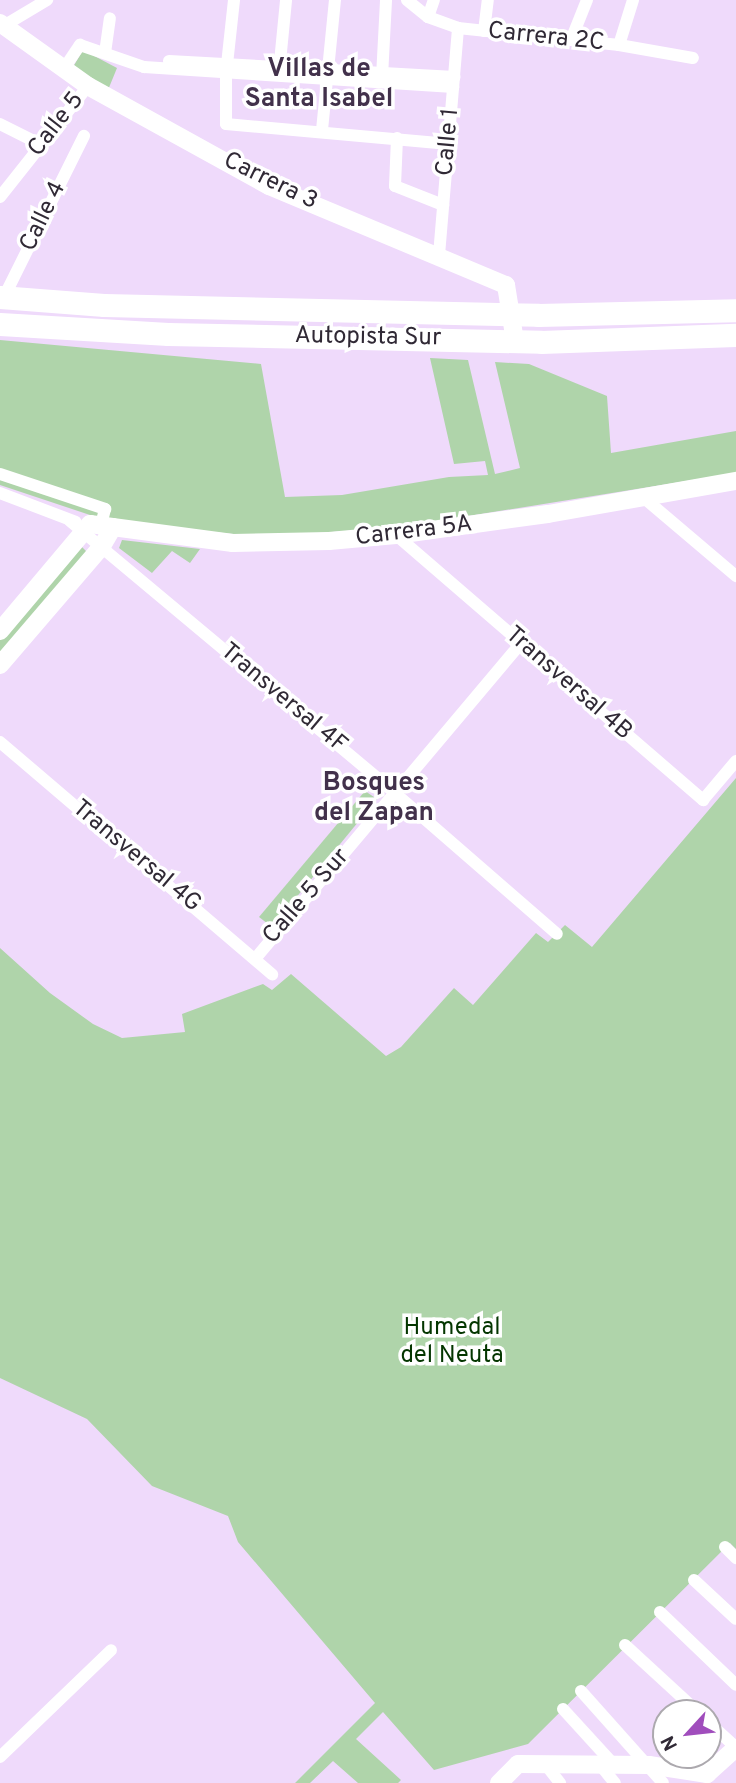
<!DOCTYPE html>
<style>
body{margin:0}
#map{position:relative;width:736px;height:1783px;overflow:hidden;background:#efdafb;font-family:Overpass,sans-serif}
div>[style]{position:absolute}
.green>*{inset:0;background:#afd4aa}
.street>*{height:12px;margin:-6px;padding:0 6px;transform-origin:6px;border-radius:6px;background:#fff}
.secondary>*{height:18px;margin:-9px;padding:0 9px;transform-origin:9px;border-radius:9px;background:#fff}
.highway>*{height:23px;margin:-11.5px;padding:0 11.5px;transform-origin:11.5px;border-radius:11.5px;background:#fff}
span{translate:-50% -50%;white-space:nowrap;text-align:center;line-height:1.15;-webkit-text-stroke:7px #fff;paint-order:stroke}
.street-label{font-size:24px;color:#302935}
.park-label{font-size:24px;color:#043600}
.neighbourhood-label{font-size:26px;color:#42314b;font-weight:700}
.north{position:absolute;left:652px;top:1699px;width:70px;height:70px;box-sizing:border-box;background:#fff;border:2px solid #aca9ae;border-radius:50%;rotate:243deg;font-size:19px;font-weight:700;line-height:28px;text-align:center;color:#302935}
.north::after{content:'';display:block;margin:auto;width:24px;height:32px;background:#a04dbc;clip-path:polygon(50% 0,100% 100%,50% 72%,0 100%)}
</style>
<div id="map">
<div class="green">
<i style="clip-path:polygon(83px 50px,117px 68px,108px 90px,73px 67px)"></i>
<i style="clip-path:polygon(0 340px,261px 364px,285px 497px,342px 495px,449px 477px,488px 475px,485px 461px,454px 464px,430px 358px,468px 360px,495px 474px,520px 468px,495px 362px,529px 364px,607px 396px,611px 453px,736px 431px,736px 473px,400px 527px,264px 537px,111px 522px,0 485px)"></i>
<i style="clip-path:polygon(122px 540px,200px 549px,190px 563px,172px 551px,152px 573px,119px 548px)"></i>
<i style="clip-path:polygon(81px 546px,87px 552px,0 653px,0 640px)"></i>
<i style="clip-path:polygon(736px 778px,736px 1549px,730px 1543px,528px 1744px,434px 1770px,383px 1712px,356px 1739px,401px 1780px,398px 1783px,358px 1783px,333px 1761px,310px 1783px,295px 1783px,375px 1703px,238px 1542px,228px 1516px,152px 1486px,87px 1419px,0 1378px,0 948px,50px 993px,93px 1024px,122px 1038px,185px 1032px,182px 1014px,263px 984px,272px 990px,291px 974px,386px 1056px,401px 1047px,454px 988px,473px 1005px,536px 933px,548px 942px,565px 925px,592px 947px)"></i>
<i style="clip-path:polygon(365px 791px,377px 799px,272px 927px,259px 917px)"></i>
</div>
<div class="street">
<i style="left:234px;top:0;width:74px;rotate:96.2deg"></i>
<i style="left:226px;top:74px;width:50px;rotate:90deg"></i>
<i style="left:226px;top:124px;width:224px;rotate:5.1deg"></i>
<i style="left:407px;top:0;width:27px;rotate:39deg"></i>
<i style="left:428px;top:17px;width:32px;rotate:20deg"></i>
<i style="left:458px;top:28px;width:162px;rotate:6deg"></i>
<i style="left:619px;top:45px;width:75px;rotate:10deg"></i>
<i style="left:428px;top:17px;width:18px;rotate:-71deg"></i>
<i style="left:0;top:28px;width:55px;rotate:-30.8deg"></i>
<i style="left:484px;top:31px;width:31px;rotate:-83deg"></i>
<i style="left:571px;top:40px;width:43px;rotate:-68.2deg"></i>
<i style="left:619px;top:45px;width:47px;rotate:-72.7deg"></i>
<i style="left:105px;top:53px;width:35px;rotate:-82deg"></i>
<i style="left:169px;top:61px;width:286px;rotate:3.2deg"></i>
<i style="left:65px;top:67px;width:27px;rotate:-56deg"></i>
<i style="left:80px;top:45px;width:68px;rotate:19deg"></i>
<i style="left:144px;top:67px;width:310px;rotate:3.7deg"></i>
<i style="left:279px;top:72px;width:72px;rotate:-84.4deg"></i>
<i style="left:382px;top:77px;width:77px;rotate:-87deg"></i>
<i style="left:0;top:124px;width:47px;rotate:26.6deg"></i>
<i style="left:322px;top:130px;width:131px;rotate:-84.3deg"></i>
<i style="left:397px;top:138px;width:48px;rotate:92.4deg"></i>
<i style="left:395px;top:186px;width:52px;rotate:21.6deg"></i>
<i style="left:0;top:197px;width:142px;rotate:-51.6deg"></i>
<i style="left:439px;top:255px;width:228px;rotate:-85.2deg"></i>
<i style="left:4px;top:297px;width:180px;rotate:-63.6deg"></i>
<i style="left:0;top:474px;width:111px;rotate:18.4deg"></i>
<i style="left:105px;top:509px;width:16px;rotate:104deg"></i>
<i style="left:0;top:493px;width:81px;rotate:20.9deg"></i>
<i style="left:644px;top:498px;width:121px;rotate:40.3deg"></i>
<i style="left:70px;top:521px;width:425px;rotate:39.9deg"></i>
<i style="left:396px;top:794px;width:213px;rotate:41deg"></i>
<i style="left:396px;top:535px;width:406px;rotate:40.8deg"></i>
<i style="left:703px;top:800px;width:51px;rotate:-49.8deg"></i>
<i style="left:0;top:742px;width:358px;rotate:40.5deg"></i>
<i style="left:255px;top:959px;width:413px;rotate:-49.9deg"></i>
<i style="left:725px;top:1547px;width:16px;rotate:45deg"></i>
<i style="left:694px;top:1580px;width:57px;rotate:42.9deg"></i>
<i style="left:660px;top:1612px;width:105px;rotate:43.8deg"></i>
<i style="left:625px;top:1645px;width:100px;rotate:42.6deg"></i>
<i style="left:581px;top:1691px;width:123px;rotate:48.3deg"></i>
<i style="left:563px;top:1709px;width:77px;rotate:47.6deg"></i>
<i style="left:708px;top:1722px;width:38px;rotate:42deg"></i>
<i style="left:0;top:1757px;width:154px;rotate:-43.9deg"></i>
<i style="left:546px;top:1765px;width:23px;rotate:52deg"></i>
<i style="left:601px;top:1766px;width:22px;rotate:51deg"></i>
</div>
<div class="secondary">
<i style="left:0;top:23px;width:108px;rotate:35.6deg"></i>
<i style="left:88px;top:86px;width:207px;rotate:28.9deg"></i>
<i style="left:269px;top:186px;width:257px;rotate:22.7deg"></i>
<i style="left:506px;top:285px;width:57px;rotate:80.9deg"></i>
<i style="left:0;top:631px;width:140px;rotate:-49.9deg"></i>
<i style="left:90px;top:524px;width:144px;rotate:7.6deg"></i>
<i style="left:233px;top:543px;width:96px;rotate:-1.2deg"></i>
<i style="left:329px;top:541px;width:67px;rotate:-5.1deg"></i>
<i style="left:396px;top:535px;width:153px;rotate:-7.9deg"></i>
<i style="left:548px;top:514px;width:191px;rotate:-10deg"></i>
<i style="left:0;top:665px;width:157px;rotate:-49.4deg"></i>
<i style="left:102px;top:546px;width:22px;rotate:-60deg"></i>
<i style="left:499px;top:1783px;width:27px;rotate:-45deg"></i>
<i style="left:518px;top:1764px;width:131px;rotate:0.4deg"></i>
<i style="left:649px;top:1765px;width:59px;rotate:8.8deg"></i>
<i style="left:707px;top:1774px;width:39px;rotate:-42deg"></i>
</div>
<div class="highway">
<i style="left:0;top:297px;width:104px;rotate:4.4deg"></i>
<i style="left:104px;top:305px;width:434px;rotate:1.3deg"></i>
<i style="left:538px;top:315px;width:198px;rotate:-1.4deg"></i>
<i style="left:0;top:324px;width:168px;rotate:3.4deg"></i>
<i style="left:168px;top:334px;width:373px;rotate:1.2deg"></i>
<i style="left:541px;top:342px;width:195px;rotate:-2.1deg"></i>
</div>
<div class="street-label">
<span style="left:546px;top:38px;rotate:6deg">Carrera 2C</span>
<span style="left:57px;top:125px;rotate:-52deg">Calle 5</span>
<span style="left:449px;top:142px;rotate:-85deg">Calle 1</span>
<span style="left:270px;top:182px;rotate:26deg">Carrera 3</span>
<span style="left:44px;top:217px;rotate:-64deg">Calle 4</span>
<span style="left:368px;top:338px;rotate:1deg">Autopista Sur</span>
<span style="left:414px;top:532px;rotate:-7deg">Carrera 5A</span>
<span style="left:568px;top:684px;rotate:41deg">Transversal 4B</span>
<span style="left:283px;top:699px;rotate:40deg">Transversal 4F</span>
<span style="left:136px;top:857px;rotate:40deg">Transversal 4G</span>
<span style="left:307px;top:897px;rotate:-49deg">Calle 5 Sur</span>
</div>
<div class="park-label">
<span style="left:452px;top:1343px">Humedal<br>del Neuta</span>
</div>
<div class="neighbourhood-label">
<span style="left:319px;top:85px">Villas de<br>Santa Isabel</span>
<span style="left:374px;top:799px">Bosques<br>del Zapan</span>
</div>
<div class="north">N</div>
</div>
